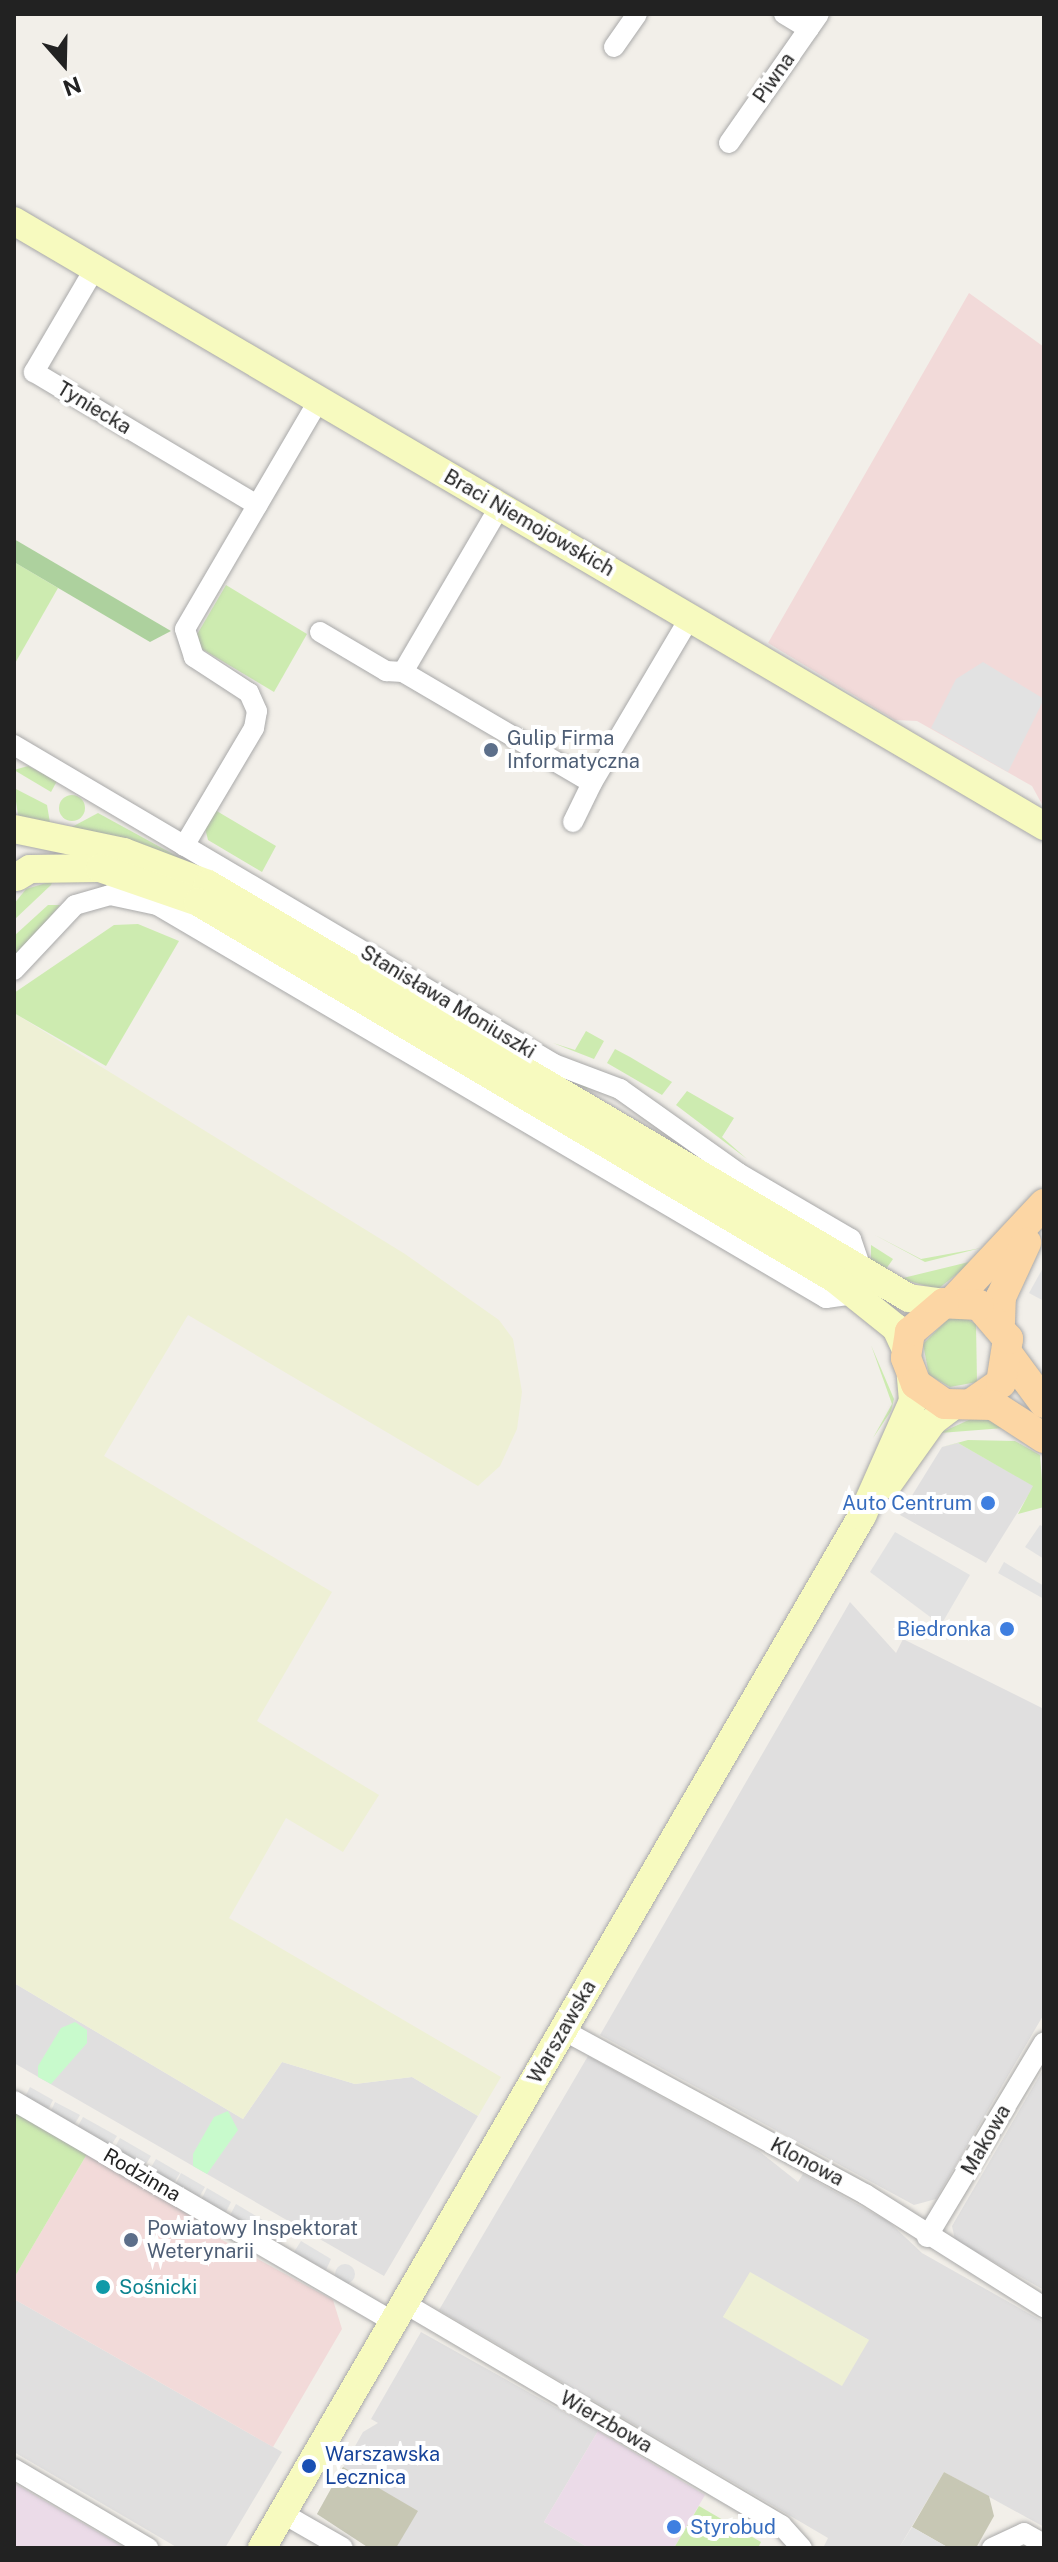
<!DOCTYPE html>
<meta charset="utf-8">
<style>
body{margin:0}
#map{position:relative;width:1058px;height:2562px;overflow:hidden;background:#f2efe9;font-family:"Public Sans",sans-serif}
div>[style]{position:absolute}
.residential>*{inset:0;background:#e0dfdf}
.commercial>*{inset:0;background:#f2dad9}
.industrial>*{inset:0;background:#ebdbe8}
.construction>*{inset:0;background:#c7c7b4}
.farmland>*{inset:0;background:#eef0d5}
.grass>*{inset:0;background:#cdebb0}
.round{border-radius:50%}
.forest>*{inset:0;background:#add19e}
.park>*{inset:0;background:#c8facc}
.parking>*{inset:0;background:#e2e2e2}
.roads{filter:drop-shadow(0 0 2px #a9a9a9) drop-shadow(0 0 2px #a9a9a9)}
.street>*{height:20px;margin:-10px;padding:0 10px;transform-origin:10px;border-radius:10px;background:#fff}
.secondary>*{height:28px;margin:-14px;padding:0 14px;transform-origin:14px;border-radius:14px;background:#f7fabf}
.primary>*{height:30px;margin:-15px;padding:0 15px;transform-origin:15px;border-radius:15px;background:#fcd6a4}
.dots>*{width:22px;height:22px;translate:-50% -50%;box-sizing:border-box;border:4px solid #fff;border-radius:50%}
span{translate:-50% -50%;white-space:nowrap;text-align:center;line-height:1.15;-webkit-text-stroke:8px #fff;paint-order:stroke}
.street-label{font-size:20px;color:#222}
.service-label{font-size:20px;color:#4e5e75}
.left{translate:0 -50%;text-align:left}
.shop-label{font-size:20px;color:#366cbe}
.right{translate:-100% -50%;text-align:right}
.culture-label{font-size:20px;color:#0d838f}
.transit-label{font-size:20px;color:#164399}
.frame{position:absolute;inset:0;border:16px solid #222;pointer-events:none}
.north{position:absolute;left:24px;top:24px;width:80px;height:80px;-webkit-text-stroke:6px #fff;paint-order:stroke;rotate:160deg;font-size:22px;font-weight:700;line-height:32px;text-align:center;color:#222}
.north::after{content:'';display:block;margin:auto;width:28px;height:36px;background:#222;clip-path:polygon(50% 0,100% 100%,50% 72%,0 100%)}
</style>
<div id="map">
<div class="residential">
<i style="clip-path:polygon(958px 1443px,1034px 1486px,986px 1563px,900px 1515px,942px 1447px)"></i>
<i style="clip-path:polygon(850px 1602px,896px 1653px,903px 1639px,1044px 1709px,1044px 2014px,936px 2199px,914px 2205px,600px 2035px)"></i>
<i style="clip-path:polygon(14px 1983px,243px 2119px,282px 2062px,355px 2084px,412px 2077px,478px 2116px,384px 2276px,14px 2063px)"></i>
<i style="clip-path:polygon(evenodd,588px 2056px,759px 2151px,798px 2182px,803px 2174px,889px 2222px,922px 2253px,1044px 2322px,1044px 2527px,944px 2472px,899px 2548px,823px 2548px,828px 2538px,439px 2310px,588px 2056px,751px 2273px,830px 2319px,869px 2340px,723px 2317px,751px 2273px)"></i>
<i style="clip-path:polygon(1044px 2068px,1044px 2290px,955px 2240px,952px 2226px)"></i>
<i style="clip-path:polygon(14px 2299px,282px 2452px,225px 2548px,178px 2548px,14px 2452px)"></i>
<i style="clip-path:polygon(421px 2332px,598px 2431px,544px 2522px,589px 2548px,369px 2548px,317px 2514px,363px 2432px,378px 2423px,371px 2419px)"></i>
</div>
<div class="commercial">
<i style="clip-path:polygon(969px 293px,1044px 347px,1044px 808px,1032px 786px,917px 721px,895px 720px,768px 643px)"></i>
<i style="clip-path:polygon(87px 2154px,196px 2218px,193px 2224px,333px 2300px,342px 2329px,273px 2447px,14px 2299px,14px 2278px)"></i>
</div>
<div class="industrial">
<i style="clip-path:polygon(598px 2431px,705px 2495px,674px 2548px,589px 2548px,544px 2522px)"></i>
<i style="clip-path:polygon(14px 2483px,125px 2548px,14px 2548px)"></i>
</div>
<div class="construction">
<i style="clip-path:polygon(343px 2467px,418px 2511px,396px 2548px,369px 2548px,317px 2514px)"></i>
<i style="clip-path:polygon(944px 2472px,989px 2496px,994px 2516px,976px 2548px,949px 2548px,912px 2527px)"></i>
</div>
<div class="farmland">
<i style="clip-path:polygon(14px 1013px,405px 1254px,499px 1320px,513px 1339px,522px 1392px,517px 1429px,500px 1466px,478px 1486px,188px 1315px,104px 1456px,332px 1592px,257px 1721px,379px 1795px,343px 1852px,286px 1818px,229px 1918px,501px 2077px,478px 2116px,412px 2077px,355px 2084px,282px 2062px,243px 2119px,14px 1983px)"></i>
<i style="clip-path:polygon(750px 2272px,869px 2340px,842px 2386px,723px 2317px)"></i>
</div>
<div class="grass">
<i style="clip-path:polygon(14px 562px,58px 588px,14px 665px)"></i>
<i style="clip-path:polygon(226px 585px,307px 634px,274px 692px,192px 643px)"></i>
<i style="clip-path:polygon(28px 766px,57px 781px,51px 792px,14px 770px)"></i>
<i style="clip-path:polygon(14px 788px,47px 805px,51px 829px,18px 815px)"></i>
<i class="round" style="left:59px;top:795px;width:26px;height:26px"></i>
<i style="clip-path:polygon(215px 810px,276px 846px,262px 872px,208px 840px,205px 828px)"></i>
<i style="clip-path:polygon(98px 813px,589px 1082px,587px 1089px,70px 828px)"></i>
<i style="clip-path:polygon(53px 881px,51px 885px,14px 920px,14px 904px,26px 889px)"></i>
<i style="clip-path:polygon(48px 905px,60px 905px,14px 960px,14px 936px)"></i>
<i style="clip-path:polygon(138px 924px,179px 941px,106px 1066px,14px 1013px,14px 993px,114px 925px)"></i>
<i style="clip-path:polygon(586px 1031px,604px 1041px,594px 1059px,553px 1043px,575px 1050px)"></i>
<i style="clip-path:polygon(615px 1049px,630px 1057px,672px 1082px,662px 1095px,607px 1063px)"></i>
<i style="clip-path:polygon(687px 1091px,734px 1118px,722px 1137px,747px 1159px,676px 1105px)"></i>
<i style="clip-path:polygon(1000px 1216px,981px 1248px,925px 1262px,873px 1234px,921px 1259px,981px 1248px)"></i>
<i style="clip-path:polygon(871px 1245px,893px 1259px,884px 1272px,871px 1260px)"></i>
<i style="clip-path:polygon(973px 1261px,938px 1289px,901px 1279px,903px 1278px)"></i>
<i style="clip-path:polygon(965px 1318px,976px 1324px,977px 1382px,950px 1387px,929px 1375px,923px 1344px,948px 1319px)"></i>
<i style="clip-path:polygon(871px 1345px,894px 1399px,891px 1411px,873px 1438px,892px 1404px)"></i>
<i style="clip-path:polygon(971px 1419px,986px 1419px,1004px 1428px,940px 1433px)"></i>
<i style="clip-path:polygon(968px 1440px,1015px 1441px,1040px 1455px,1044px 1507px,1018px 1514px,1033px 1486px,958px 1443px,942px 1447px)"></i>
<i style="clip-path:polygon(14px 2111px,87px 2154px,14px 2278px)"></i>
<i style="clip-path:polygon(699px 2506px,761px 2542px,758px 2548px,674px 2548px)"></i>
</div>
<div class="forest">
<i style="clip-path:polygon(14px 539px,171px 631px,150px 642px,14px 562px)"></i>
</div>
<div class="park">
<i style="clip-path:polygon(75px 2022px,87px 2030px,87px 2043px,51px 2084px,38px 2077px,38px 2066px,61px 2028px)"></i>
<i style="clip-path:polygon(228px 2111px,238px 2130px,207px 2174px,193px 2166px,193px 2154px,214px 2117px)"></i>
</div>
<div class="parking">
<i style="clip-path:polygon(983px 662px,1044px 699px,1008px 772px,931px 728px,956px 679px)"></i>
<i style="clip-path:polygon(1044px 1266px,1044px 1301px,1029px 1293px)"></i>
<i style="clip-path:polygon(1040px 1525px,1044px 1527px,1044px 1559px,1025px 1547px)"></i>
<i style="clip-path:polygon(895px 1532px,970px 1575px,941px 1625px,870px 1572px)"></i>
<i style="clip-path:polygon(1004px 1562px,1044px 1586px,1044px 1599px,998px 1573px)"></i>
<i style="clip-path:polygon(30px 2087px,53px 2100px,47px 2112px,24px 2099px)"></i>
<i style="clip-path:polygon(55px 2102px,80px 2115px,73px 2127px,50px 2113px)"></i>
<i style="clip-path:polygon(83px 2117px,117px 2136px,110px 2147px,77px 2128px)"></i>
<i style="clip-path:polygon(120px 2138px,151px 2156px,145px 2166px,114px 2149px)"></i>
<i style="clip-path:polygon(156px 2159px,180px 2173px,174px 2183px,150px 2169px)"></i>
<i style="clip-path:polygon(181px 2173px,205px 2187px,198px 2199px,175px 2185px)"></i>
<i style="clip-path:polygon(207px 2188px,231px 2202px,225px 2214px,201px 2200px)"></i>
<i style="clip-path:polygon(236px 2204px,266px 2222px,260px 2234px,229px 2217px)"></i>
<i style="clip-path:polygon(301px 2241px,331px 2259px,326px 2270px,294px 2252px)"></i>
<i class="round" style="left:335px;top:2264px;width:20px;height:20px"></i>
<i style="clip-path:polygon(912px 2527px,949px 2548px,899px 2548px)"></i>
</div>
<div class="roads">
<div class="street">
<i style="left:784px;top:14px;width:29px;rotate:31deg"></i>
<i style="left:614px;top:47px;width:40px;rotate:-55.1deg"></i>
<i style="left:729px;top:143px;width:157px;rotate:-55.1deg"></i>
<i style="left:95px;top:268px;width:121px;rotate:120.4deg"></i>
<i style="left:34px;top:372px;width:260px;rotate:30.8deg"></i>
<i style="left:500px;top:506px;width:192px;rotate:120.3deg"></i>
<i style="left:403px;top:672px;width:219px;rotate:30.4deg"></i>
<i style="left:592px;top:783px;width:193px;rotate:-59.4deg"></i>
<i style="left:320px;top:632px;width:77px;rotate:30.6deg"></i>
<i style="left:386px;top:671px;width:17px;rotate:3deg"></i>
<i style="left:14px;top:745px;width:627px;rotate:30.57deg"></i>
<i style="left:554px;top:1064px;width:71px;rotate:20.7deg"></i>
<i style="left:620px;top:1089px;width:145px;rotate:35.4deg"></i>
<i style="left:738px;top:1173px;width:131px;rotate:30.3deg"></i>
<i style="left:851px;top:1239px;width:34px;rotate:71deg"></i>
<i style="left:573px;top:822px;width:43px;rotate:-64deg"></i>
<i style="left:184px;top:846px;width:137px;rotate:-59.3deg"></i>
<i style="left:254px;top:728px;width:17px;rotate:-80deg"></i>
<i style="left:257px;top:711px;width:20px;rotate:-114deg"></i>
<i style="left:249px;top:693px;width:66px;rotate:-146.8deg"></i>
<i style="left:194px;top:657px;width:29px;rotate:-108deg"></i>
<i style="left:185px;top:629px;width:265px;rotate:-59.7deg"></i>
<i style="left:14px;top:970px;width:89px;rotate:-46.8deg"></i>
<i style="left:75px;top:905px;width:36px;rotate:-16deg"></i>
<i style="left:110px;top:895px;width:48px;rotate:12deg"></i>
<i style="left:157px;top:905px;width:776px;rotate:30.43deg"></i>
<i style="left:826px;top:1298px;width:30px;rotate:-8deg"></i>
<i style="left:563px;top:2030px;width:344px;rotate:28.5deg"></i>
<i style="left:865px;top:2194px;width:212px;rotate:32.3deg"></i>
<i style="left:14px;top:2101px;width:439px;rotate:30.2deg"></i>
<i style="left:927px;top:2237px;width:227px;rotate:-59deg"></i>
<i style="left:404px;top:2303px;width:438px;rotate:30.5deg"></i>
<i style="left:781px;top:2525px;width:31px;rotate:48deg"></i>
<i style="left:14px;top:2469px;width:156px;rotate:30.5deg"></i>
<i style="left:282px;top:2513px;width:70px;rotate:29.8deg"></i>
<i style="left:992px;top:2548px;width:35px;rotate:-25deg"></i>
<i style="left:1024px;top:2533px;width:23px;rotate:29deg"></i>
</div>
<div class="secondary">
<i style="left:14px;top:221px;width:1195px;rotate:30.43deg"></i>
<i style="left:14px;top:829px;width:112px;rotate:11.8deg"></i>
<i style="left:124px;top:852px;width:90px;rotate:20.9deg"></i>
<i style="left:208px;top:884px;width:814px;rotate:30.57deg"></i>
<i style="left:909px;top:1298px;width:35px;rotate:8deg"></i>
<i style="left:17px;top:877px;width:15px;rotate:-32deg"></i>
<i style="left:30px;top:869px;width:70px;rotate:-0.8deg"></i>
<i style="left:100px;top:868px;width:104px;rotate:19.1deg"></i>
<i style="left:198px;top:902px;width:740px;rotate:30.62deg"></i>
<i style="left:835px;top:1279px;width:78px;rotate:38.8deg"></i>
<i style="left:896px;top:1328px;width:23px;rotate:65deg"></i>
<i style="left:888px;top:1484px;width:77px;rotate:-54.5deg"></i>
<i style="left:933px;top:1421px;width:26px;rotate:-37deg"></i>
<i style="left:262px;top:2548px;width:1194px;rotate:-59.83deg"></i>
<i style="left:862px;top:1516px;width:126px;rotate:-66.1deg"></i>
<i style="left:913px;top:1401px;width:25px;rotate:-95deg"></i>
</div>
<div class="primary">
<i style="left:953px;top:1301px;width:133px;rotate:-46.8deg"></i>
<i style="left:1000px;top:1322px;width:25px;rotate:-88deg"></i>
<i style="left:1001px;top:1297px;width:60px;rotate:-65.2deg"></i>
<i style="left:1010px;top:1357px;width:57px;rotate:53.5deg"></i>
<i style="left:972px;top:1403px;width:35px;rotate:-35deg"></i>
<i style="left:1001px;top:1383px;width:45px;rotate:-81deg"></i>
<i style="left:1008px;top:1339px;width:45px;rotate:-130.5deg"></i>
<i style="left:979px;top:1305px;width:35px;rotate:-177deg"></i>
<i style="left:944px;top:1303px;width:45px;rotate:139.5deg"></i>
<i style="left:910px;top:1332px;width:26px;rotate:99deg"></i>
<i style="left:906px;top:1358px;width:28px;rotate:69deg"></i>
<i style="left:916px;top:1384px;width:35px;rotate:35deg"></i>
<i style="left:945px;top:1404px;width:48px;rotate:1.2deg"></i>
<i style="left:993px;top:1405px;width:61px;rotate:32.9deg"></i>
</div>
</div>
<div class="dots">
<i style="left:491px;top:750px;background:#5c6f8a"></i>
<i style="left:988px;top:1503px;background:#3f7fe0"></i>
<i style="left:1007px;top:1629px;background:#3f7fe0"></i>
<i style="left:131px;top:2240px;background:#5c6f8a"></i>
<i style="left:103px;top:2287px;background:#0f9aa8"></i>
<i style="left:309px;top:2466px;background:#1a4fb4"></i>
<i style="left:674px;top:2527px;background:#3f7fe0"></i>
</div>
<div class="street-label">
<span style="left:774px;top:78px;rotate:-55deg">Piwna</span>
<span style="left:94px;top:408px;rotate:31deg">Tyniecka</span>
<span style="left:529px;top:523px;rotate:30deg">Braci Niemojowskich</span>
<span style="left:448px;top:1002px;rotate:31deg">Stanisława Moniuszki</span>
<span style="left:562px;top:2032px;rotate:-60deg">Warszawska</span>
<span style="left:986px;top:2140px;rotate:-60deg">Makowa</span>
<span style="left:807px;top:2162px;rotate:28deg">Klonowa</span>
<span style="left:142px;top:2175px;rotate:30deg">Rodzinna</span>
<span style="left:606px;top:2422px;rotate:30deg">Wierzbowa</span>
</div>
<div class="service-label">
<span class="left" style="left:507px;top:750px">Gulip Firma<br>Informatyczna</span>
<span class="left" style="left:147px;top:2240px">Powiatowy Inspektorat<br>Weterynarii</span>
</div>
<div class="shop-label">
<span class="right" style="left:972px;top:1503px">Auto Centrum</span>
<span class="right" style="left:991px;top:1629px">Biedronka</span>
<span class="left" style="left:690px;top:2527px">Styrobud</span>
</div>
<div class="culture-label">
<span class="left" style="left:119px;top:2287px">Sośnicki</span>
</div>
<div class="transit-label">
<span class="left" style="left:325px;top:2466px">Warszawska<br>Lecznica</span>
</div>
<div class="frame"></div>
<div class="north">N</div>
</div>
